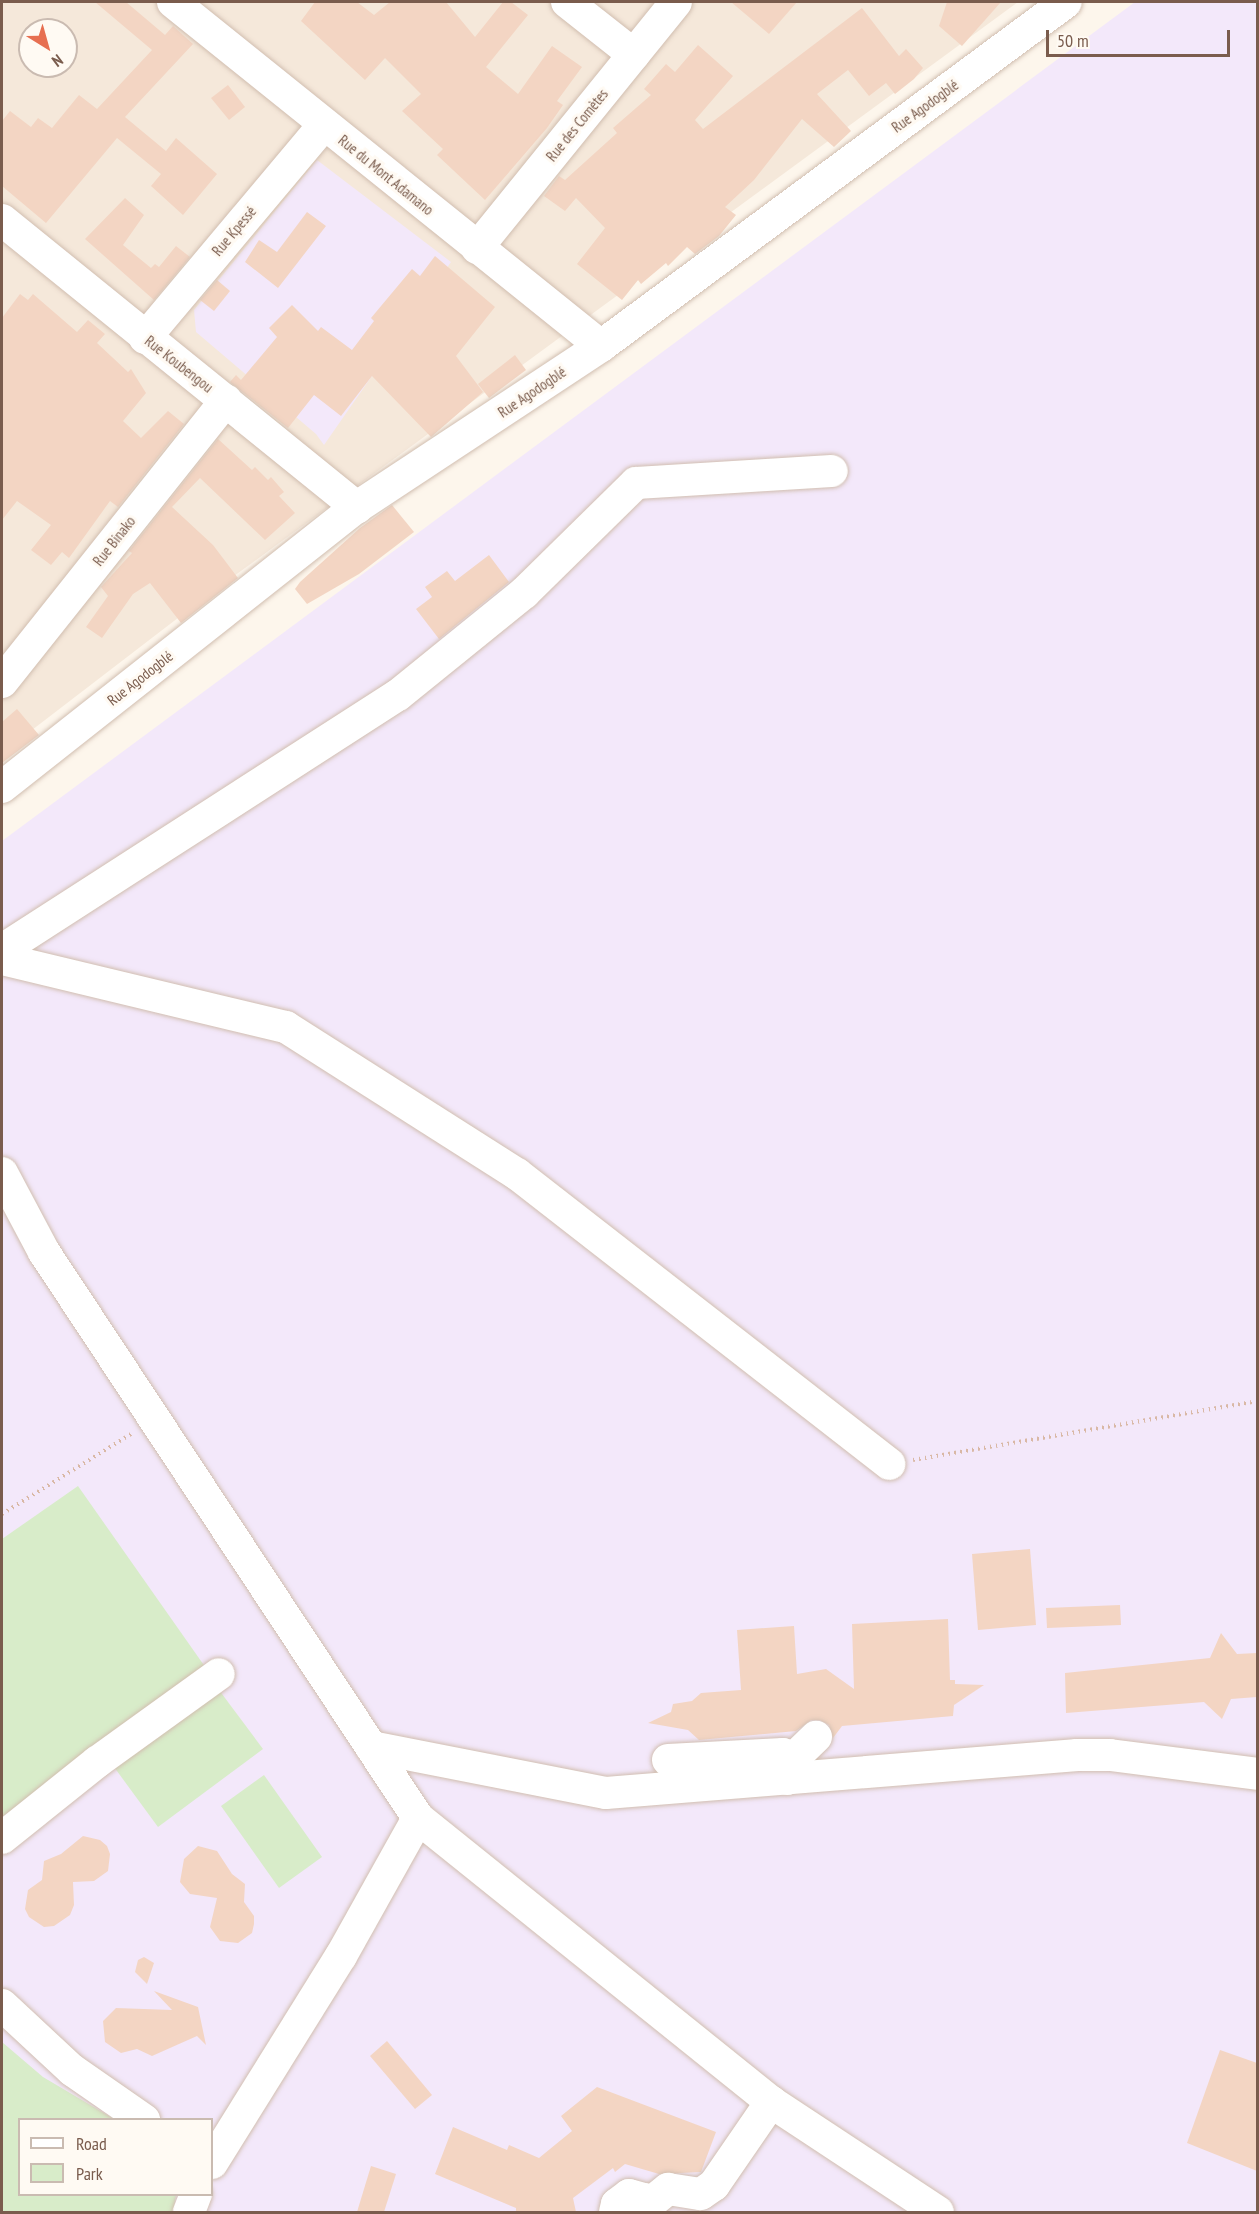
<!DOCTYPE html>
<meta charset="utf-8">
<style>
body{margin:0}
#map{position:relative;width:1259px;height:2214px;overflow:hidden;background:#fdf6ec;font-family:"PT Sans Narrow",sans-serif}
div>[style]{position:absolute}
.residential>*{inset:0;background:#f5e8da}
.education>*{inset:0;background:#f3e8fa}
.green>*{inset:0;background:#d8ecc9}
.building>*{inset:0;background:#f3d5c3}
.path>*{height:4px;margin-top:-2px;transform-origin:0;background:repeating-linear-gradient(90deg,#d9b8a5 0 1.5px,transparent 0 6px)}
.roads{filter:drop-shadow(0 0 2px #d1beb0) drop-shadow(0 0 2px #d1beb0)}
.minor>*{height:32px;margin:-16px;padding:0 16px;transform-origin:16px;border-radius:16px;background:#fff}
span{translate:-50% -50%;white-space:nowrap;text-align:center;line-height:1.15;-webkit-text-stroke:6px #fffaf3;paint-order:stroke}
.street-label{font-size:15px;color:#7a5c4d}
.frame{position:absolute;inset:0;border:3px solid #7a5c4d;pointer-events:none}
.legend{position:absolute;left:18px;top:2118px;width:195px;height:78px;box-sizing:border-box;background:#fffaf3;border:2px solid #cabbb1;margin:0;padding:8px 10px;list-style:none;font-size:18px;color:#7a5c4d}
.legend li{display:flex;align-items:center;gap:12px;height:30px}
.legend b{width:30px;border:2px solid #cabbb1}
.north{position:absolute;left:18px;top:18px;width:60px;height:60px;box-sizing:border-box;background:#fffaf3;border:2px solid #cabbb1;border-radius:50%;rotate:143deg;font-size:16px;font-weight:700;line-height:24px;text-align:center;color:#7a5c4d}
.north::after{content:'';display:block;margin:auto;width:21px;height:27px;background:#e76f51;clip-path:polygon(50% 0,100% 100%,50% 72%,0 100%)}
.scale{position:absolute;left:1046px;top:30px;width:184px;height:27px;box-sizing:border-box;border:3px solid #7a5c4d;border-top:0;padding-left:8px;font-size:18px;line-height:21px;white-space:nowrap;color:#7a5c4d;-webkit-text-stroke:4px #fffaf3;paint-order:stroke}
</style>
<div id="map">
<div class="residential">
<i style="clip-path:polygon(evenodd,2px 2px,1018px 2px,204px 598px,2px 753px,2px 2px,30px 30px,66px 30px,66px 66px,30px 66px,30px 30px)"></i>
</div>
<div class="education">
<i style="clip-path:polygon(evenodd,1135px 2px,1257px 2px,1257px 2212px,2px 2212px,2px 841px,1135px 2px,20px 2120px,212px 2120px,212px 2194px,20px 2194px,20px 2120px)"></i>
<i style="clip-path:polygon(317px 160px,451px 262px,324px 445px,316px 434px,196px 332px,194px 310px)"></i>
</div>
<div class="green">
<i style="clip-path:polygon(78px 1486px,208px 1671px,2px 1817px,2px 1539px)"></i>
<i style="clip-path:polygon(219px 1690px,263px 1749px,158px 1827px,114px 1767px)"></i>
<i style="clip-path:polygon(264px 1775px,322px 1857px,279px 1888px,221px 1806px)"></i>
<i style="clip-path:polygon(2px 2042px,43px 2077px,114px 2119px,20px 2120px,20px 2194px,176px 2195px,173px 2212px,2px 2212px)"></i>
</div>
<div class="building">
<i style="clip-path:polygon(95px 2px,126px 2px,165px 35px,173px 26px,193px 44px,125px 117px,166px 151px,176px 138px,217px 174px,183px 215px,151px 186px,161px 174px,117px 138px,46px 223px,2px 186px,2px 121px,10px 111px,31px 127px,38px 118px,52px 128px,79px 95px,97px 109px,152px 50px)"></i>
<i style="clip-path:polygon(315px 2px,357px 2px,374px 15px,390px 2px,446px 2px,475px 37px,503px 2px,511px 2px,528px 15px,486px 67px,518px 94px,552px 46px,582px 67px,557px 101px,563px 105px,547px 128px,485px 200px,437px 155px,443px 149px,402px 111px,421px 94px,385px 58px,365px 80px,301px 21px)"></i>
<i style="clip-path:polygon(731px 2px,797px 2px,769px 34px)"></i>
<i style="clip-path:polygon(947px 2px,1001px 2px,962px 46px,939px 26px)"></i>
<i style="clip-path:polygon(862px 8px,899px 56px,906px 49px,923px 68px,914px 79px,895px 94px,886px 83px,869px 96px,848px 70px,817px 94px,851px 131px,834px 147px,802px 119px,754px 180px,725px 207px,736px 215px,719px 236px,695px 254px,687px 247px,668px 266px,666px 263px,641px 284px,638px 280px,622px 300px,577px 264px,605px 228px,576px 198px,565px 211px,544px 196px,559px 176px,565px 180px,617px 133px,613px 128px,651px 95px,644px 89px,666px 64px,675px 72px,698px 45px,733px 76px,695px 120px,703px 129px)"></i>
<i style="clip-path:polygon(228px 85px,245px 107px,229px 120px,211px 98px)"></i>
<i style="clip-path:polygon(125px 198px,144px 215px,123px 245px,151px 268px,155px 264px,159px 267px,176px 246px,190px 257px,154px 300px,85px 239px)"></i>
<i style="clip-path:polygon(307px 212px,326px 226px,278px 288px,245px 262px,259px 240px,277px 252px)"></i>
<i style="clip-path:polygon(435px 256px,495px 307px,456px 356px,483px 392px,431px 437px,372px 376px,341px 416px,314px 395px,288px 428px,230px 382px,236px 375px,241px 380px,277px 337px,269px 328px,292px 305px,318px 331px,321px 327px,352px 350px,374px 321px,371px 318px,412px 269px,420px 276px)"></i>
<i style="clip-path:polygon(217px 280px,230px 291px,214px 311px,200px 300px)"></i>
<i style="clip-path:polygon(20px 294px,28px 300px,33px 294px,77px 332px,88px 320px,105px 334px,97px 343px,128px 372px,131px 369px,146px 393px,123px 421px,141px 438px,168px 411px,184px 424px,118px 507px,110px 501px,69px 558px,62px 552px,51px 565px,31px 550px,51px 525px,17px 501px,2px 520px,2px 318px)"></i>
<i style="clip-path:polygon(515px 355px,526px 370px,489px 398px,478px 384px)"></i>
<i style="clip-path:polygon(218px 439px,252px 470px,255px 467px,268px 480px,271px 477px,284px 492px,279px 496px,295px 513px,265px 540px,200px 478px,172px 507px,213px 545px,238px 578px,181px 623px,150px 583px,133px 594px,102px 638px,86px 627px,108px 596px,101px 587px,132px 553px,129px 551px)"></i>
<i style="clip-path:polygon(392px 505px,414px 532px,359px 574px,307px 604px,295px 589px,300px 582px,360px 528px)"></i>
<i style="clip-path:polygon(489px 555px,509px 582px,439px 639px,416px 609px,432px 597px,425px 587px,447px 571px,455px 581px)"></i>
<i style="clip-path:polygon(17px 709px,39px 735px,2px 763px,2px 722px)"></i>
<i style="clip-path:polygon(1030px 1549px,1036px 1625px,978px 1630px,972px 1554px)"></i>
<i style="clip-path:polygon(1120px 1605px,1121px 1625px,1047px 1628px,1046px 1608px)"></i>
<i style="clip-path:polygon(948px 1619px,950px 1680px,955px 1680px,955px 1684px,984px 1685px,954px 1705px,953px 1716px,842px 1726px,833px 1738px,829px 1725px,820px 1720px,811px 1720px,796px 1731px,699px 1740px,688px 1730px,648px 1723px,671px 1712px,673px 1704px,692px 1701px,701px 1693px,741px 1690px,737px 1630px,794px 1626px,797px 1674px,826px 1669px,854px 1689px,852px 1624px)"></i>
<i style="clip-path:polygon(1221px 1633px,1237px 1654px,1257px 1653px,1257px 1697px,1231px 1699px,1222px 1719px,1204px 1702px,1066px 1713px,1065px 1673px,1210px 1658px)"></i>
<i style="clip-path:polygon(83px 1836px,100px 1840px,107px 1846px,110px 1854px,108px 1871px,94px 1881px,73px 1882px,74px 1905px,70px 1915px,54px 1926px,44px 1927px,29px 1917px,25px 1909px,28px 1890px,42px 1880px,44px 1861px,61px 1854px)"></i>
<i style="clip-path:polygon(198px 1846px,217px 1851px,232px 1874px,245px 1884px,244px 1902px,254px 1916px,254px 1924px,252px 1933px,238px 1943px,220px 1941px,210px 1927px,217px 1898px,190px 1894px,180px 1882px,184px 1859px)"></i>
<i style="clip-path:polygon(144px 1957px,154px 1963px,147px 1984px,135px 1972px,138px 1960px)"></i>
<i style="clip-path:polygon(154px 1991px,198px 2007px,206px 2045px,197px 2036px,152px 2056px,137px 2049px,121px 2053px,105px 2042px,103px 2021px,116px 2008px,172px 2010px)"></i>
<i style="clip-path:polygon(387px 2041px,432px 2095px,415px 2109px,370px 2056px)"></i>
<i style="clip-path:polygon(1220px 2050px,1257px 2063px,1257px 2171px,1187px 2143px)"></i>
<i style="clip-path:polygon(597px 2087px,716px 2132px,701px 2172px,659px 2174px,625px 2164px,615px 2172px,613px 2168px,573px 2198px,576px 2212px,516px 2212px,516px 2208px,435px 2174px,453px 2127px,507px 2150px,509px 2145px,539px 2158px,572px 2131px,561px 2116px)"></i>
<i style="clip-path:polygon(371px 2166px,396px 2174px,384px 2212px,357px 2212px)"></i>
</div>
<div class="path">
<i style="left:913px;top:1460px;width:350px;rotate:-9.7deg"></i>
<i style="left:2px;top:1514px;width:152px;rotate:-31.8deg"></i>
</div>
<div class="roads">
<div class="minor">
<i style="left:173px;top:2px;width:549px;rotate:38.79deg"></i>
<i style="left:567px;top:2px;width:85px;rotate:38.3deg"></i>
<i style="left:2px;top:220px;width:457px;rotate:39deg"></i>
<i style="left:477px;top:248px;width:316px;rotate:-51deg"></i>
<i style="left:145px;top:338px;width:278px;rotate:-50deg"></i>
<i style="left:2px;top:682px;width:360px;rotate:-51.5deg"></i>
<i style="left:2px;top:787px;width:452px;rotate:-38.3deg"></i>
<i style="left:357px;top:507px;width:292px;rotate:-33.4deg"></i>
<i style="left:601px;top:346px;width:578px;rotate:-36.49deg"></i>
<i style="left:2px;top:950px;width:471px;rotate:-32.8deg"></i>
<i style="left:398px;top:695px;width:162px;rotate:-39deg"></i>
<i style="left:524px;top:593px;width:157px;rotate:-44.5deg"></i>
<i style="left:636px;top:483px;width:196px;rotate:-3.5deg"></i>
<i style="left:2px;top:959px;width:292px;rotate:13.5deg"></i>
<i style="left:286px;top:1027px;width:274px;rotate:32.5deg"></i>
<i style="left:517px;top:1174px;width:472px;rotate:37.9deg"></i>
<i style="left:2px;top:1173px;width:89px;rotate:62deg"></i>
<i style="left:44px;top:1252px;width:678px;rotate:56.54deg"></i>
<i style="left:418px;top:1818px;width:453px;rotate:38.8deg"></i>
<i style="left:771px;top:2102px;width:200px;rotate:33.4deg"></i>
<i style="left:371px;top:1747px;width:239px;rotate:11.1deg"></i>
<i style="left:606px;top:1793px;width:473px;rotate:-4.6deg"></i>
<i style="left:1077px;top:1755px;width:33px"></i>
<i style="left:1110px;top:1755px;width:149px;rotate:7.3deg"></i>
<i style="left:668px;top:1760px;width:115px;rotate:-3deg"></i>
<i style="left:783px;top:1754px;width:11px;rotate:27deg"></i>
<i style="left:787px;top:1779px;width:21px;rotate:-73deg"></i>
<i style="left:793px;top:1759px;width:32px;rotate:-44deg"></i>
<i style="left:2px;top:1838px;width:122px;rotate:-38.7deg"></i>
<i style="left:97px;top:1762px;width:150px;rotate:-35.8deg"></i>
<i style="left:2px;top:2005px;width:96px;rotate:42.9deg"></i>
<i style="left:72px;top:2070px;width:88px;rotate:34.8deg"></i>
<i style="left:212px;top:2163px;width:244px;rotate:-58.1deg"></i>
<i style="left:341px;top:1956px;width:158px;rotate:-60.8deg"></i>
<i style="left:648px;top:2205px;width:26px;rotate:-39deg"></i>
<i style="left:668px;top:2189px;width:33px;rotate:9deg"></i>
<i style="left:701px;top:2194px;width:16px;rotate:-35deg"></i>
<i style="left:714px;top:2185px;width:101px;rotate:-55.5deg"></i>
<i style="left:189px;top:2212px;width:19px;rotate:-69deg"></i>
<i style="left:615px;top:2212px;width:8px;rotate:-76deg"></i>
<i style="left:617px;top:2204px;width:15px;rotate:-37deg"></i>
<i style="left:629px;top:2195px;width:16px;rotate:15deg"></i>
<i style="left:644px;top:2199px;width:14px;rotate:65deg"></i>
</div>
</div>
<div class="street-label">
<span style="left:925px;top:106px;rotate:-36deg">Rue Agodogblé</span>
<span style="left:577px;top:125px;rotate:-51deg">Rue des Comètes</span>
<span style="left:386px;top:175px;rotate:39deg">Rue du Mont Adamano</span>
<span style="left:234px;top:231px;rotate:-50deg">Rue Kpessé</span>
<span style="left:179px;top:364px;rotate:38deg">Rue Koubengou</span>
<span style="left:532px;top:392px;rotate:-34deg">Rue Agodogblé</span>
<span style="left:114px;top:541px;rotate:-52deg">Rue Binako</span>
<span style="left:140px;top:678px;rotate:-38deg">Rue Agodogblé</span>
</div>
<div class="frame"></div>
<ul class="legend">
<li><b style="height:8px;background:#fff"></b>Road</li>
<li><b style="height:16px;background:#d8ecc9"></b>Park</li>
</ul>
<div class="north">N</div>
<div class="scale">50 m</div>
</div>
